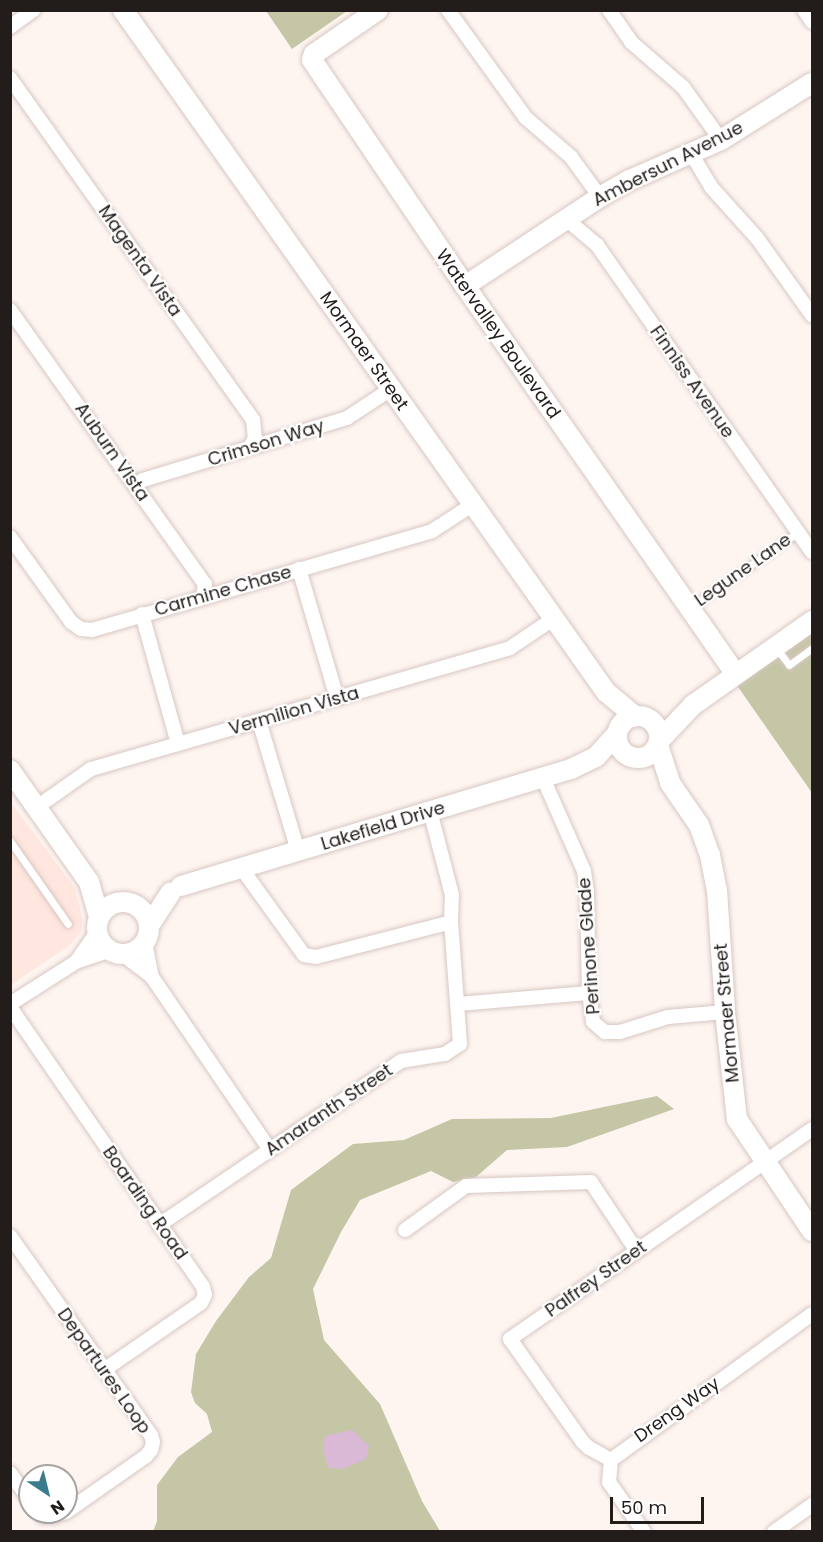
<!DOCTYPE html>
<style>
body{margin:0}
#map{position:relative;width:823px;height:1542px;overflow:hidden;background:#fef5f1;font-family:Poppins,sans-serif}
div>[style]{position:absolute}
.built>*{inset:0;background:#ffe6de}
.green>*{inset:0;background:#c5c6a6}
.water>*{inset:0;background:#dab9d6}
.roads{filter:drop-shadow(0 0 2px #d7c7c2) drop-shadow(0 0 2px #d7c7c2)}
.lane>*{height:7px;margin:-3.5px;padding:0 3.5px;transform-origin:3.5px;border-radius:3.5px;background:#fff}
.street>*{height:14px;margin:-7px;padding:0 7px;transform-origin:7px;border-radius:7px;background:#fff}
.secondary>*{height:20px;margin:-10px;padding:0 10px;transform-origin:10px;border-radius:10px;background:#fff}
.secondary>.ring{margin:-10px;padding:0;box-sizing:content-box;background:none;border:20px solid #fff;border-radius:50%}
span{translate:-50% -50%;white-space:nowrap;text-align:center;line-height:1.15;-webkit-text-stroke:4.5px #fff;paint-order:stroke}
.street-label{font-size:18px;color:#221c1a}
.frame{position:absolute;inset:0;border:12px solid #221c1a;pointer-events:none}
.north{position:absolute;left:18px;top:1464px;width:60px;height:60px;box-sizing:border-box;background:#fff;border:2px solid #a7a4a3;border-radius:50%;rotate:145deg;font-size:16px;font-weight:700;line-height:24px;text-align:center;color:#221c1a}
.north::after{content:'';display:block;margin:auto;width:21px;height:27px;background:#397d8c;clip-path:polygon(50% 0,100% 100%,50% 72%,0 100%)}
.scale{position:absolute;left:610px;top:1497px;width:94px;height:27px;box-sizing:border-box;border:3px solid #221c1a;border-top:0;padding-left:8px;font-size:18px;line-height:21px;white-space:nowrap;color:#221c1a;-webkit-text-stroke:4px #fff;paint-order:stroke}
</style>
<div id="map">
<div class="built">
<i style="clip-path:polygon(10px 801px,75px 888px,83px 921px,81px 932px,71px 944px,11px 985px)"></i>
</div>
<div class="green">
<i style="clip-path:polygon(266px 11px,347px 11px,292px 49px)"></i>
<i style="clip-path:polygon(812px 630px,812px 793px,736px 684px)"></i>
<i style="clip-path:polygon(657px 1096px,674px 1109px,567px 1147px,507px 1150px,476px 1177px,453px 1182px,431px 1171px,360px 1200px,341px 1232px,313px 1289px,324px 1340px,380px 1404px,422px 1501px,440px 1531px,153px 1532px,157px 1521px,157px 1485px,178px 1457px,212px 1432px,207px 1414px,195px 1403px,191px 1392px,196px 1354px,216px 1321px,249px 1277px,271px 1258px,291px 1190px,353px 1144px,404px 1140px,452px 1119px,551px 1118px)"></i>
</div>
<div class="water">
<i style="clip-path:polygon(352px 1430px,369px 1446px,366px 1459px,343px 1469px,328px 1468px,323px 1449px,325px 1436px)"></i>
</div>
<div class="roads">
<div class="lane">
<i style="left:691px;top:607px;width:131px;rotate:-35deg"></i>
<i style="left:777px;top:649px;width:20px;rotate:53deg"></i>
<i style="left:789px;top:665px;width:29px;rotate:-36deg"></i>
<i style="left:10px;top:841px;width:101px;rotate:55.1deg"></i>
</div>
<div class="street">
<i style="left:448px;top:10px;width:133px;rotate:54.2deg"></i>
<i style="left:526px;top:118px;width:60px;rotate:40.9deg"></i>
<i style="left:571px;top:157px;width:49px;rotate:54.1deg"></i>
<i style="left:609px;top:10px;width:39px;rotate:55deg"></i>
<i style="left:631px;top:42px;width:69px;rotate:40.9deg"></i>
<i style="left:683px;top:87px;width:65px;rotate:54.4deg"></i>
<i style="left:804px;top:10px;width:14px;rotate:56deg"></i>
<i style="left:10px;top:27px;width:29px;rotate:-36deg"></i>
<i style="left:10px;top:78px;width:420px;rotate:54.6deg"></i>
<i style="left:253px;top:420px;width:18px;rotate:84deg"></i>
<i style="left:255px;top:438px;width:11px;rotate:117deg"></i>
<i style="left:692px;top:155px;width:37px;rotate:59deg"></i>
<i style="left:711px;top:187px;width:69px;rotate:48deg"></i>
<i style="left:757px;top:238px;width:95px;rotate:54.5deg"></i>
<i style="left:565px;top:218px;width:42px;rotate:40.2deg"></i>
<i style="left:597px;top:245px;width:375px;rotate:55deg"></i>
<i style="left:10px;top:310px;width:336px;rotate:54.6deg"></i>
<i style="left:205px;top:584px;width:13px;rotate:99deg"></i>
<i style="left:135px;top:485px;width:9px;rotate:-32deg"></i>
<i style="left:143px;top:480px;width:213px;rotate:-16.9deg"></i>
<i style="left:347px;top:418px;width:53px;rotate:-33.4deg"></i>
<i style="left:10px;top:537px;width:105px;rotate:54.3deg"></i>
<i style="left:71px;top:622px;width:12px;rotate:35deg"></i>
<i style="left:81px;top:629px;width:11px;rotate:5deg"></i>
<i style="left:92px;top:630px;width:354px;rotate:-16.2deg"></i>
<i style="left:432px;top:531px;width:48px;rotate:-33deg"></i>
<i style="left:299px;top:569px;width:134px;rotate:73.6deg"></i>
<i style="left:142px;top:614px;width:135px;rotate:74.5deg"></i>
<i style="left:259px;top:721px;width:136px;rotate:73.3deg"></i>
<i style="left:543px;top:778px;width:102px;rotate:66.2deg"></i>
<i style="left:584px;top:871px;width:22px;rotate:82deg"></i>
<i style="left:587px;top:893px;width:100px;rotate:88.9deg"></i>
<i style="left:589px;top:993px;width:29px;rotate:82deg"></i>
<i style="left:593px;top:1022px;width:16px;rotate:40deg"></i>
<i style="left:605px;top:1032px;width:15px"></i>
<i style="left:620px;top:1032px;width:50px;rotate:-17.4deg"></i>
<i style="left:668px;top:1017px;width:57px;rotate:-5deg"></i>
<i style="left:37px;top:807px;width:66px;rotate:-35.1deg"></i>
<i style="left:91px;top:769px;width:436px;rotate:-16.1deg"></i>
<i style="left:510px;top:648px;width:52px;rotate:-34deg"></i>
<i style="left:242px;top:869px;width:106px;rotate:54.2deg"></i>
<i style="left:304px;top:955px;width:12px;rotate:9deg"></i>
<i style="left:316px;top:957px;width:139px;rotate:-14.5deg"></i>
<i style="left:145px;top:942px;width:36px;rotate:79deg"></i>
<i style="left:122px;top:954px;width:38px;rotate:37deg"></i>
<i style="left:152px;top:977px;width:209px;rotate:55.7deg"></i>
<i style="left:76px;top:962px;width:37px;rotate:-55deg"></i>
<i style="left:10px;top:1004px;width:78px;rotate:-32.5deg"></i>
<i style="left:76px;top:962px;width:36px;rotate:-19deg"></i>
<i style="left:458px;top:1004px;width:131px;rotate:-4.8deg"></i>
<i style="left:10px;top:1007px;width:340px;rotate:55.4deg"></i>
<i style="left:203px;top:1287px;width:8px;rotate:76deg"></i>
<i style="left:205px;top:1295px;width:9px;rotate:117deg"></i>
<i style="left:201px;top:1303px;width:118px;rotate:145.4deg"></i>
<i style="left:159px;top:1225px;width:292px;rotate:-34.1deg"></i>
<i style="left:401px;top:1061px;width:45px;rotate:-9deg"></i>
<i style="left:445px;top:1054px;width:18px;rotate:-34deg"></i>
<i style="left:460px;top:1044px;width:122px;rotate:-94.2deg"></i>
<i style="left:451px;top:922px;width:27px;rotate:-88deg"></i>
<i style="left:452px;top:895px;width:87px;rotate:-104.7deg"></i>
<i style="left:405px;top:1230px;width:75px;rotate:-35.8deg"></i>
<i style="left:466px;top:1186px;width:125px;rotate:-1.8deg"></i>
<i style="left:591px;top:1182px;width:82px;rotate:56.5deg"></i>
<i style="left:10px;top:1236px;width:244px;rotate:54.7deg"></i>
<i style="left:151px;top:1435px;width:7px;rotate:74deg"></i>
<i style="left:153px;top:1442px;width:8px;rotate:104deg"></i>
<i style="left:151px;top:1450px;width:8px;rotate:130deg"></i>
<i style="left:146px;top:1456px;width:98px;rotate:145deg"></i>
<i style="left:611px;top:1460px;width:25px;rotate:-151deg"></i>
<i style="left:589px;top:1448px;width:10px;rotate:-135deg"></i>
<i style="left:582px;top:1441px;width:125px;rotate:-125.2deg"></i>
<i style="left:510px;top:1339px;width:368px;rotate:-34.8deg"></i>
<i style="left:10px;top:1473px;width:34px;rotate:54deg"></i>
<i style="left:39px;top:1512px;width:6px;rotate:45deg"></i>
<i style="left:43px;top:1516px;width:11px"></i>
<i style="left:54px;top:1516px;width:12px;rotate:-20deg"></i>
<i style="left:644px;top:1532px;width:61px;rotate:-125deg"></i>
<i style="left:609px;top:1482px;width:22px;rotate:-85deg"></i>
<i style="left:611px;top:1460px;width:248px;rotate:-36deg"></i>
<i style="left:774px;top:1532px;width:47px;rotate:-35.4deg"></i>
</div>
<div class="secondary">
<i style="left:123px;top:10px;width:836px;rotate:54.69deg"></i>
<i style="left:606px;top:692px;width:38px;rotate:40deg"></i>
<i style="left:378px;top:10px;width:78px;rotate:145.5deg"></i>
<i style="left:314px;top:54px;width:6px;rotate:108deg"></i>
<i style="left:312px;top:60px;width:273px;rotate:55.9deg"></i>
<i style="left:465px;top:286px;width:473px;rotate:55.1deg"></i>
<i style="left:465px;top:286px;width:162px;rotate:-33.4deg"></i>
<i style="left:600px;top:197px;width:34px;rotate:-30deg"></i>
<i style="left:630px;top:180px;width:99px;rotate:-23.7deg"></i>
<i style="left:721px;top:140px;width:107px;rotate:-32.1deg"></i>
<i class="ring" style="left:617px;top:716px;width:22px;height:22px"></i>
<i style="left:660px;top:740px;width:48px;rotate:-46.7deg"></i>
<i style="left:693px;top:705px;width:146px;rotate:-35.2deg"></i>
<i style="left:658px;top:745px;width:40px;rotate:72deg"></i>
<i style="left:670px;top:783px;width:51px;rotate:55.4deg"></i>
<i style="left:699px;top:825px;width:32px;rotate:70deg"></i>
<i style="left:710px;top:855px;width:36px;rotate:79deg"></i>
<i style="left:717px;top:890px;width:122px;rotate:86.2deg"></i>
<i style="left:725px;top:1012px;width:108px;rotate:83.6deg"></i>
<i style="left:737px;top:1119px;width:135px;rotate:56.2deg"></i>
<i style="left:10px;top:770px;width:137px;rotate:54.8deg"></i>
<i style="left:89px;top:882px;width:36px;rotate:74deg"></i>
<i style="left:181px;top:886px;width:407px;rotate:-16.7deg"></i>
<i style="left:571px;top:769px;width:28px;rotate:-26deg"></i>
<i style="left:596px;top:757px;width:31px;rotate:-48deg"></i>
<i class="ring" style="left:97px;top:902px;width:32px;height:32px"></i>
<i style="left:149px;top:926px;width:40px;rotate:-57.1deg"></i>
</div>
</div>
<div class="street-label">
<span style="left:668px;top:164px;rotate:-27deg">Ambersun Avenue</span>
<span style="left:140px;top:261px;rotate:55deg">Magenta Vista</span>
<span style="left:498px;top:334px;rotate:55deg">Watervalley Boulevard</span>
<span style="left:364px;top:351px;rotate:55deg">Mormaer Street</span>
<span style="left:692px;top:382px;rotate:55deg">Finniss Avenue</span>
<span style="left:266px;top:443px;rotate:-17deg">Crimson Way</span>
<span style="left:112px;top:452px;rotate:55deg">Auburn Vista</span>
<span style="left:743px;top:570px;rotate:-35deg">Legune Lane</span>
<span style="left:223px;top:591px;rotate:-16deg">Carmine Chase</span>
<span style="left:294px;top:711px;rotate:-16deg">Vermilion Vista</span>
<span style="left:383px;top:826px;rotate:-17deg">Lakefield Drive</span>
<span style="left:589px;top:946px;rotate:-94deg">Perinone Glade</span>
<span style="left:727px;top:1013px;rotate:-95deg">Mormaer Street</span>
<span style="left:329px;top:1110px;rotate:-34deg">Amaranth Street</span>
<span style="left:145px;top:1203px;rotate:55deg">Boarding Road</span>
<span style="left:596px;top:1279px;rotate:-35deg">Palfrey Street</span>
<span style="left:104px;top:1371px;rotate:55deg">Departures Loop</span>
<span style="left:677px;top:1410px;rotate:-35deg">Dreng Way</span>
</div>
<div class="frame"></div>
<div class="north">N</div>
<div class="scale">50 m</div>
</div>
